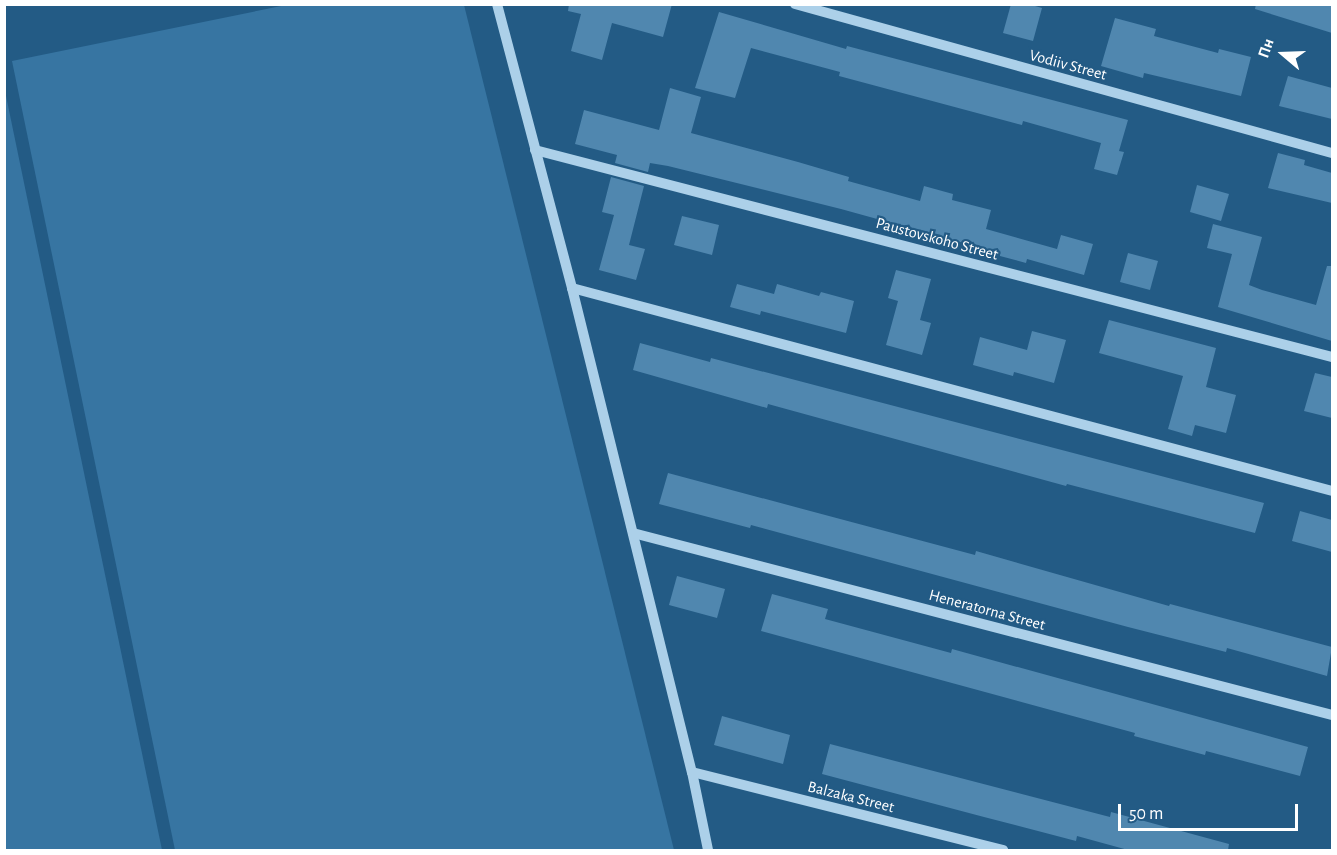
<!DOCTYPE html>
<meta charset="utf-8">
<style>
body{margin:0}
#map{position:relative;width:1337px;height:855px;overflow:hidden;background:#235b85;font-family:"Alegreya Sans",sans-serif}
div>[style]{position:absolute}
.green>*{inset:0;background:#3775a2}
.building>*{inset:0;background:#5087af}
.minor>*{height:10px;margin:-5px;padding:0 5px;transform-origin:5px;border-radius:5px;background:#acd0e9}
span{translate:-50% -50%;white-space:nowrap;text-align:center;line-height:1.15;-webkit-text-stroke:4.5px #235b85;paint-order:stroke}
.street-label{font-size:16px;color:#fff}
.frame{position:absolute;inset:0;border:6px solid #fff;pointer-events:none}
.north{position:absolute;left:1253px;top:24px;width:60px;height:60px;-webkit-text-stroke:4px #235b85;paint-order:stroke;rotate:289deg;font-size:16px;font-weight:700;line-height:24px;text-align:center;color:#fff}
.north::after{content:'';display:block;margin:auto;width:21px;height:27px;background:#fff;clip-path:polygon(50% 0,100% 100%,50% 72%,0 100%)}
.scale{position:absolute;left:1118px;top:804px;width:180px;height:27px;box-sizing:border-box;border:3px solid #fff;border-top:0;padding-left:8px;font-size:18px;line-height:21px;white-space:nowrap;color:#fff;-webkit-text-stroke:4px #235b85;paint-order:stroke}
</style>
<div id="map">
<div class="green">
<i style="clip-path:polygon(286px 5px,464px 5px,674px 850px,175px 850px,12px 61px)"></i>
<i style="clip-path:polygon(5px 91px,162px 850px,5px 850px)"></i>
</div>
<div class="building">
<i style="clip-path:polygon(569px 4px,672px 4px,663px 37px,612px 23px,602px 60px,571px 51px,581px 14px,568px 11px)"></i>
<i style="clip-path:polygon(1011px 4px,1028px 4px,1042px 8px,1033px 41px,1003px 33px)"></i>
<i style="clip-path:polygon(1256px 4px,1332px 4px,1332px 33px,1255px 9px)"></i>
<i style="clip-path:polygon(719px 12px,846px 49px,847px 46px,1128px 120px,1119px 151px,1124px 152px,1117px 175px,1094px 169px,1101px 143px,1023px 121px,1022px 125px,839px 76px,840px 72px,751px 48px,735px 98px,695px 88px)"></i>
<i style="clip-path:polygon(1115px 18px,1156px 29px,1154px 36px,1218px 53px,1219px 49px,1251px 57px,1241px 96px,1144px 73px,1143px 78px,1101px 66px)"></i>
<i style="clip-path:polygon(1288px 76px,1332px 88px,1332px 119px,1279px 106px)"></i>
<i style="clip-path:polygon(670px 88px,701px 97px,691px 133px,798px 162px,849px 177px,848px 181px,920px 201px,924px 186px,953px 194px,952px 200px,991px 210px,986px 229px,1057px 249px,1061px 235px,1093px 244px,1084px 275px,1027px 259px,1026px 263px,1000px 256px,1000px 253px,841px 209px,668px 166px,650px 163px,648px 172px,615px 163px,617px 155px,575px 144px,584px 110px,659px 130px)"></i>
<i style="clip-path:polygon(1278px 153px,1305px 160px,1304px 165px,1332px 173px,1332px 203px,1268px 188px)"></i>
<i style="clip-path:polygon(611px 177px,644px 186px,629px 245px,645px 249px,636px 280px,599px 270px,614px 215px,602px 212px)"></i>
<i style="clip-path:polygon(1197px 185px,1229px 194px,1221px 221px,1190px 212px)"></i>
<i style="clip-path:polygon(682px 216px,719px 225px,712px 255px,674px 245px)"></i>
<i style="clip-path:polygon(1213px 224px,1262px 237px,1249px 285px,1262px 290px,1316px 305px,1327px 266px,1332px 266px,1332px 341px,1218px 307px,1232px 254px,1207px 248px)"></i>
<i style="clip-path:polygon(1128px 253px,1158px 261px,1150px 290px,1120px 282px)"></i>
<i style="clip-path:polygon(896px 270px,931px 279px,920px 320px,931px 323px,922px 355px,886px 345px,898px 301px,888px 298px)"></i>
<i style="clip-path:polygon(737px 284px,774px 294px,777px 284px,819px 296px,821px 292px,854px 301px,846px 333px,761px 311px,760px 315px,730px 307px)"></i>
<i style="clip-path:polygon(1109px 320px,1216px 348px,1206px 387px,1236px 395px,1226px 433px,1195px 425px,1192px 436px,1168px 429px,1183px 376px,1099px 353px)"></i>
<i style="clip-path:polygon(1032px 331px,1066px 340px,1054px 383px,1014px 372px,1013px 376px,973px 365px,980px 337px,1027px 350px)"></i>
<i style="clip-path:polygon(640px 343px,710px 362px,711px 358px,1264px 503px,1255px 533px,1067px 484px,1066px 486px,768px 404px,767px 408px,633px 370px)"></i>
<i style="clip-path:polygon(1315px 373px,1332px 377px,1332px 418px,1304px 411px)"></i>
<i style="clip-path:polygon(668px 473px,975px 555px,976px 551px,1169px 606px,1170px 604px,1332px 647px,1327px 676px,1227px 648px,1226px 652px,1128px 627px,751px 525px,750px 528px,659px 504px)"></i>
<i style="clip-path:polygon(1300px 511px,1332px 520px,1332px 552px,1292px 541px)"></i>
<i style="clip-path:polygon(677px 576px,725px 589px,717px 618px,669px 605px)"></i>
<i style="clip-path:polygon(772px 594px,828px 609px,825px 619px,951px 653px,952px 649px,1308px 747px,1300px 776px,1206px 751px,1205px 755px,1134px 736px,1135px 733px,761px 631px)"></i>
<i style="clip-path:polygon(722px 716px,790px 735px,783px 764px,714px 745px)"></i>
<i style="clip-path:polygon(830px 744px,1110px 817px,1111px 812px,1229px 844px,1228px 850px,1128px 850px,1077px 836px,1076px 841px,984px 817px,822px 774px)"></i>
</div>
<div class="minor">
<i style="left:497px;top:4px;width:294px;rotate:75.2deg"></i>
<i style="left:572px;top:288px;width:499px;rotate:76.1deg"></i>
<i style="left:692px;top:772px;width:80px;rotate:78.4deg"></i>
<i style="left:795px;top:4px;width:557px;rotate:15.51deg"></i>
<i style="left:535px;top:150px;width:823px;rotate:14.56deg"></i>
<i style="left:572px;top:288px;width:787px;rotate:14.95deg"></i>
<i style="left:633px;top:533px;width:722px;rotate:14.59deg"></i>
<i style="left:692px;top:772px;width:321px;rotate:14.1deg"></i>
</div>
<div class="street-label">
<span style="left:1068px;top:65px;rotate:15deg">Vodiiv Street</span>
<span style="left:937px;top:239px;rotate:15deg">Paustovskoho Street</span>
<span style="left:987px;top:610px;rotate:15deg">Heneratorna Street</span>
<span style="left:851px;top:797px;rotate:14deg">Balzaka Street</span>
</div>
<div class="frame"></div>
<div class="north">Пн</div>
<div class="scale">50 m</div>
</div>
